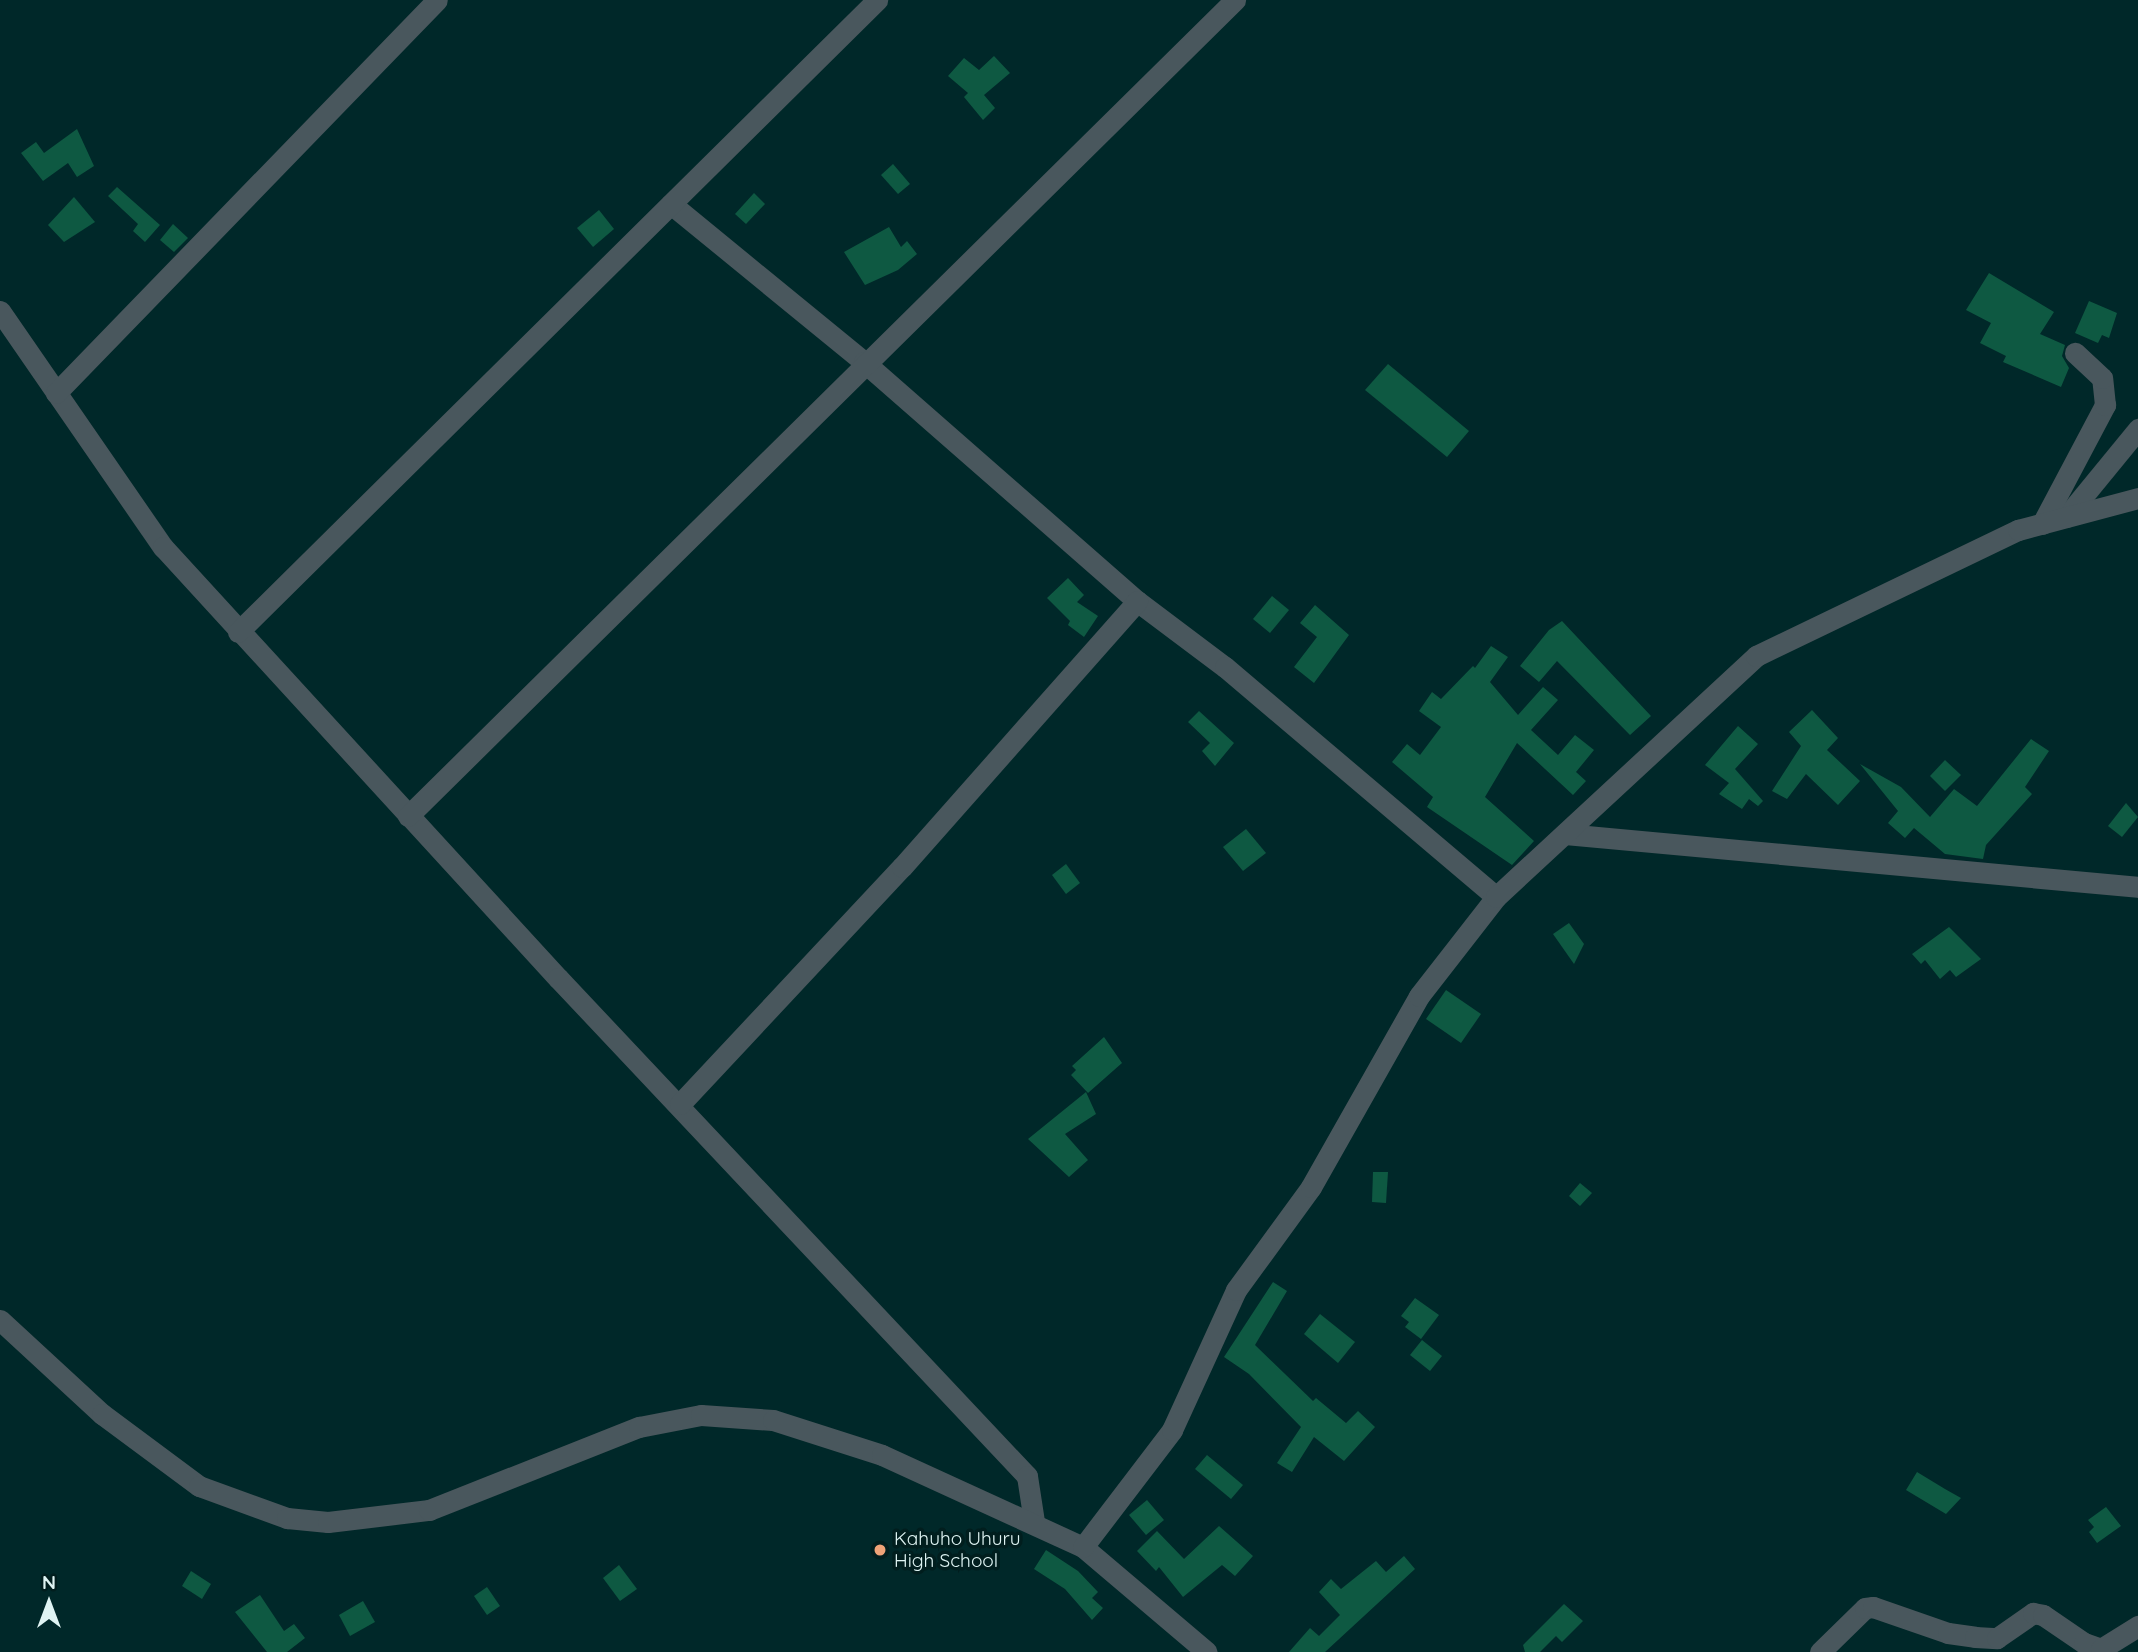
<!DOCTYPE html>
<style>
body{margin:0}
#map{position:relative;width:2138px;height:1652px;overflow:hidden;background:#002829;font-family:Quicksand,sans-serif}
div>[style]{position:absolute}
.building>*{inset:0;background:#0e5942}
.minor>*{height:21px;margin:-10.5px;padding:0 10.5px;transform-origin:10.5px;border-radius:10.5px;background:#49575d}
.dots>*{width:19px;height:19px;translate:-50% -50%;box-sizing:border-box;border:4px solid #011e1e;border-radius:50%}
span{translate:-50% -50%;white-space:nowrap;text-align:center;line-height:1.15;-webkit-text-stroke:7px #011e1e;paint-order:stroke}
.poi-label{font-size:19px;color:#dff4f3}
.left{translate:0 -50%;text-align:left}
.north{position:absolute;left:14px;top:1568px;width:70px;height:70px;-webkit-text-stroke:5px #011e1e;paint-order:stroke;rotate:0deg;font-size:19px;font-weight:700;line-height:28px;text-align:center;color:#dff4f3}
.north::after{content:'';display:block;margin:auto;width:24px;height:32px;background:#dff4f3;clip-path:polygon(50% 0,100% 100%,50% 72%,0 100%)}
</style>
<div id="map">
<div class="building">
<i style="clip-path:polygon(994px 56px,1010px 73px,984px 95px,995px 108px,983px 120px,964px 97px,968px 93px,948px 76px,964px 58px,979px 70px)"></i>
<i style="clip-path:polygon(77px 129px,94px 166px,77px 177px,68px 163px,43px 181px,21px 153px,36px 142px,44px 153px)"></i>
<i style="clip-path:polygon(893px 164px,910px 184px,898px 194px,881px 175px)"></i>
<i style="clip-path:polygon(117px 187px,160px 225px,145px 242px,133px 231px,138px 224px,108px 196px)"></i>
<i style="clip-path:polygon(754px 193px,765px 204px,746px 224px,735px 214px)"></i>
<i style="clip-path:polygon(74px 197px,95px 222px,64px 242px,48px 225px)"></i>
<i style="clip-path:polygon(599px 210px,614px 229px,593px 247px,577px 228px)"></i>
<i style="clip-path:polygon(173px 224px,188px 238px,174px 252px,160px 240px)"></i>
<i style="clip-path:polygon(889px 227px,901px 247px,907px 241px,917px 254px,898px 270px,865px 285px,844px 252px)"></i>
<i style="clip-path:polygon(1989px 273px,2054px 312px,2040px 334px,2065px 345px,2062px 356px,2069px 368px,2061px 387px,2003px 362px,2006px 356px,1980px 343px,1991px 323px,1966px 310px)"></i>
<i style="clip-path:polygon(2089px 301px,2117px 313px,2109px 338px,2102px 335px,2098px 343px,2075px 333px)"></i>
<i style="clip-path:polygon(1388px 364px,1469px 431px,1447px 457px,1365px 390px)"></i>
<i style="clip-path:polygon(1068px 578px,1084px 595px,1077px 602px,1098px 616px,1084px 637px,1068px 625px,1070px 621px,1047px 598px)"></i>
<i style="clip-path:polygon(1272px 596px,1289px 610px,1270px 633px,1253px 619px)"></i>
<i style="clip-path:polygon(1315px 605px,1349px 635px,1314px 683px,1294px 667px,1317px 637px,1300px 623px)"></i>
<i style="clip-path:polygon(1562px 621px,1651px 716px,1630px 735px,1557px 661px,1539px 682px,1520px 666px,1549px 630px)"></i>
<i style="clip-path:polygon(1491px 646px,1508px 657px,1490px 682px,1518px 715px,1543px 687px,1558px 700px,1531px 730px,1558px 755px,1575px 735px,1594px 750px,1576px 772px,1586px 781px,1573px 795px,1517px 743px,1485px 797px,1534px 841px,1512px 865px,1427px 807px,1433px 797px,1392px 762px,1407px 744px,1420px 755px,1441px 727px,1419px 711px,1432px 692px,1441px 699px,1473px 666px,1475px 668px)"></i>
<i style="clip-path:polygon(1812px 710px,1838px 738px,1827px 750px,1860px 781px,1838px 805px,1806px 774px,1787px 799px,1772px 791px,1801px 746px,1789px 732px)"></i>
<i style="clip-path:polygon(1199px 711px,1234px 743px,1215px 766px,1202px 751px,1210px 743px,1188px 722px)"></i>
<i style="clip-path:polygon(1738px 726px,1758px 744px,1735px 769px,1763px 801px,1758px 806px,1749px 799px,1742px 809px,1719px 794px,1729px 783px,1705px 765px)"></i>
<i style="clip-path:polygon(2031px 739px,2049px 751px,2025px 787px,2032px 794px,1986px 845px,1983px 859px,1945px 854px,1914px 828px,1905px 838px,1888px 823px,1898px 811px,1860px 764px,1901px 787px,1930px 817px,1954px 789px,1977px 806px)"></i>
<i style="clip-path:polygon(1945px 760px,1961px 775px,1945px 791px,1930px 776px)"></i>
<i style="clip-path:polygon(2126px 803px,2138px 817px,2122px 837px,2108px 826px)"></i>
<i style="clip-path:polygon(1246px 829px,1266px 853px,1243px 871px,1223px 847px)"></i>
<i style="clip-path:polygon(1066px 864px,1080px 883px,1066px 894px,1052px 875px)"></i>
<i style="clip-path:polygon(1569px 923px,1584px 944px,1574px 964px,1553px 934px)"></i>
<i style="clip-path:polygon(1949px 927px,1981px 959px,1956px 977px,1950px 970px,1940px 979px,1925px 960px,1921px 964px,1912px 954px)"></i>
<i style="clip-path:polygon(1446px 990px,1481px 1014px,1461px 1043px,1426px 1019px)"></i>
<i style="clip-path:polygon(1104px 1037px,1122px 1063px,1088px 1093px,1071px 1075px,1076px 1070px,1072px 1066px)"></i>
<i style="clip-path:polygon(1086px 1092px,1096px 1114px,1065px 1134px,1088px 1160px,1069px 1177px,1028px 1139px)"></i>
<i style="clip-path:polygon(1373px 1172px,1388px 1172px,1386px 1203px,1372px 1202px)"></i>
<i style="clip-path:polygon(1580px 1183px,1592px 1193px,1580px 1206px,1569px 1196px)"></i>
<i style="clip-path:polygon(1273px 1282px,1287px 1291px,1255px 1345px,1313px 1401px,1316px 1398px,1346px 1423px,1358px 1411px,1375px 1427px,1344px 1461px,1314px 1437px,1292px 1472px,1277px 1463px,1301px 1427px,1249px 1374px,1224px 1357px)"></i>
<i style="clip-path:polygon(1415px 1298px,1439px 1315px,1421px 1339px,1405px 1327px,1409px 1322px,1401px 1316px)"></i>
<i style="clip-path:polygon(1320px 1314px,1355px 1342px,1338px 1363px,1304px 1334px)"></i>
<i style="clip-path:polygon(1422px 1340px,1442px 1356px,1430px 1371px,1410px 1355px)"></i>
<i style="clip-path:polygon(1207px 1455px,1243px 1485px,1231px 1499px,1195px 1469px)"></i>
<i style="clip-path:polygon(1917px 1472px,1945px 1489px,1961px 1498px,1946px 1514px,1906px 1490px)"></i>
<i style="clip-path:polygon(1147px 1500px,1164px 1520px,1146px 1535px,1129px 1515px)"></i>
<i style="clip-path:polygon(2106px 1507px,2121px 1526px,2097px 1543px,2089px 1532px,2094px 1527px,2088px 1520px)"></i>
<i style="clip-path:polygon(1219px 1526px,1253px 1556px,1235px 1576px,1222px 1565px,1183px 1597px,1159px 1567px,1156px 1571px,1137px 1551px,1157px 1531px,1184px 1559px)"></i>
<i style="clip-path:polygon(1046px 1550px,1078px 1571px,1098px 1592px,1092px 1598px,1103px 1608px,1092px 1620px,1065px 1589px,1034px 1569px)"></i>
<i style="clip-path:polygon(1404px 1556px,1415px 1569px,1325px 1652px,1289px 1652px,1310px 1628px,1319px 1636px,1340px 1615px,1319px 1592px,1331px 1579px,1341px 1589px,1376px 1561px,1386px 1572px)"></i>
<i style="clip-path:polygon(619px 1565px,637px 1589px,620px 1601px,603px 1578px)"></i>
<i style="clip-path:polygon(191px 1571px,211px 1584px,202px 1599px,182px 1586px)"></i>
<i style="clip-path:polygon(487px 1587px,500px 1606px,487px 1615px,474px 1596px)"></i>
<i style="clip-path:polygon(260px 1595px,284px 1631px,294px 1624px,305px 1638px,287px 1652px,267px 1652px,235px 1612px)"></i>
<i style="clip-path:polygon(363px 1601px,375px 1622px,350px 1636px,339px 1615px)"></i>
<i style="clip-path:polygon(1564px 1604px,1583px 1621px,1562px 1642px,1556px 1636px,1540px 1652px,1525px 1652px,1523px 1645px)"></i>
</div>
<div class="minor">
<i style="left:671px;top:204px;width:249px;rotate:39.3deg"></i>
<i style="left:864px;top:362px;width:363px;rotate:41.2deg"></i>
<i style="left:1137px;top:601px;width:110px;rotate:36.9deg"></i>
<i style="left:1225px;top:667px;width:355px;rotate:40.3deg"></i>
<i style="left:0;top:311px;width:287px;rotate:55.4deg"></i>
<i style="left:163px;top:547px;width:585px;rotate:47.5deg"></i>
<i style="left:558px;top:978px;width:684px;rotate:46.72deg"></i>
<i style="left:1027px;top:1476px;width:47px;rotate:81.3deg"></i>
<i style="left:56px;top:393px;width:547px;rotate:-45.89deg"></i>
<i style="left:2066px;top:517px;width:114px;rotate:-50.7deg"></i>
<i style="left:2042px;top:524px;width:135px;rotate:-62.1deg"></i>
<i style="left:2105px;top:405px;width:27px;rotate:-96deg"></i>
<i style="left:2102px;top:378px;width:37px;rotate:-137deg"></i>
<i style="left:238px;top:632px;width:899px;rotate:-44.68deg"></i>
<i style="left:408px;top:816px;width:1162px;rotate:-44.62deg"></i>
<i style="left:1565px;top:834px;width:575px;rotate:5.28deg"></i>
<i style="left:680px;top:1104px;width:325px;rotate:-46.9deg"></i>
<i style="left:902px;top:867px;width:355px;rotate:-48.5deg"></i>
<i style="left:0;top:1320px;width:139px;rotate:42.7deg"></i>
<i style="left:102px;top:1414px;width:121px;rotate:36.6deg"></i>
<i style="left:199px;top:1486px;width:94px;rotate:20deg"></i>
<i style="left:287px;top:1518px;width:41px;rotate:5.6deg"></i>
<i style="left:328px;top:1522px;width:102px;rotate:-6.8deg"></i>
<i style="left:429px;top:1510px;width:226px;rotate:-21.6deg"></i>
<i style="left:639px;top:1427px;width:63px;rotate:-11deg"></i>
<i style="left:701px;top:1415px;width:72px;rotate:4deg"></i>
<i style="left:773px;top:1420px;width:114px;rotate:17.8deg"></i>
<i style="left:882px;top:1455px;width:221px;rotate:24.6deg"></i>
<i style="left:1083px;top:1547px;width:162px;rotate:40.3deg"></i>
<i style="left:1083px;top:1547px;width:147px;rotate:-52.7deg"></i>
<i style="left:1172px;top:1430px;width:154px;rotate:-65.4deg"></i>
<i style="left:1236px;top:1290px;width:127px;rotate:-53.9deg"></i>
<i style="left:1311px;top:1187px;width:219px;rotate:-60.5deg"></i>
<i style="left:1419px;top:996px;width:125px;rotate:-52.1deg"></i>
<i style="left:1496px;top:897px;width:355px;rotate:-42.8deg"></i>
<i style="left:1756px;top:656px;width:291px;rotate:-25.7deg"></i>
<i style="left:2018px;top:530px;width:124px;rotate:-14.9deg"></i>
<i style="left:1820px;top:1652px;width:63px;rotate:-44.4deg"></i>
<i style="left:1865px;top:1608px;width:8px;rotate:-7deg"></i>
<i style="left:1873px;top:1607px;width:79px;rotate:19.1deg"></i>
<i style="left:1948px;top:1633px;width:27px;rotate:8deg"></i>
<i style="left:1975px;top:1637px;width:22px;rotate:3deg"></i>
<i style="left:1997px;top:1638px;width:44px;rotate:-34.8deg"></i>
<i style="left:2033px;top:1613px;width:10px;rotate:11deg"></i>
<i style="left:2043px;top:1615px;width:50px;rotate:34.3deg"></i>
<i style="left:2084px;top:1643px;width:18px;rotate:19deg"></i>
<i style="left:2101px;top:1649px;width:44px;rotate:-31.9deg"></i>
</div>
<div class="dots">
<i style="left:880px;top:1550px;background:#efa378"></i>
</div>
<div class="poi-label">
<span class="left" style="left:894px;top:1550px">Kahuho Uhuru<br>High School</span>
</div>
<div class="north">N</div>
</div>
